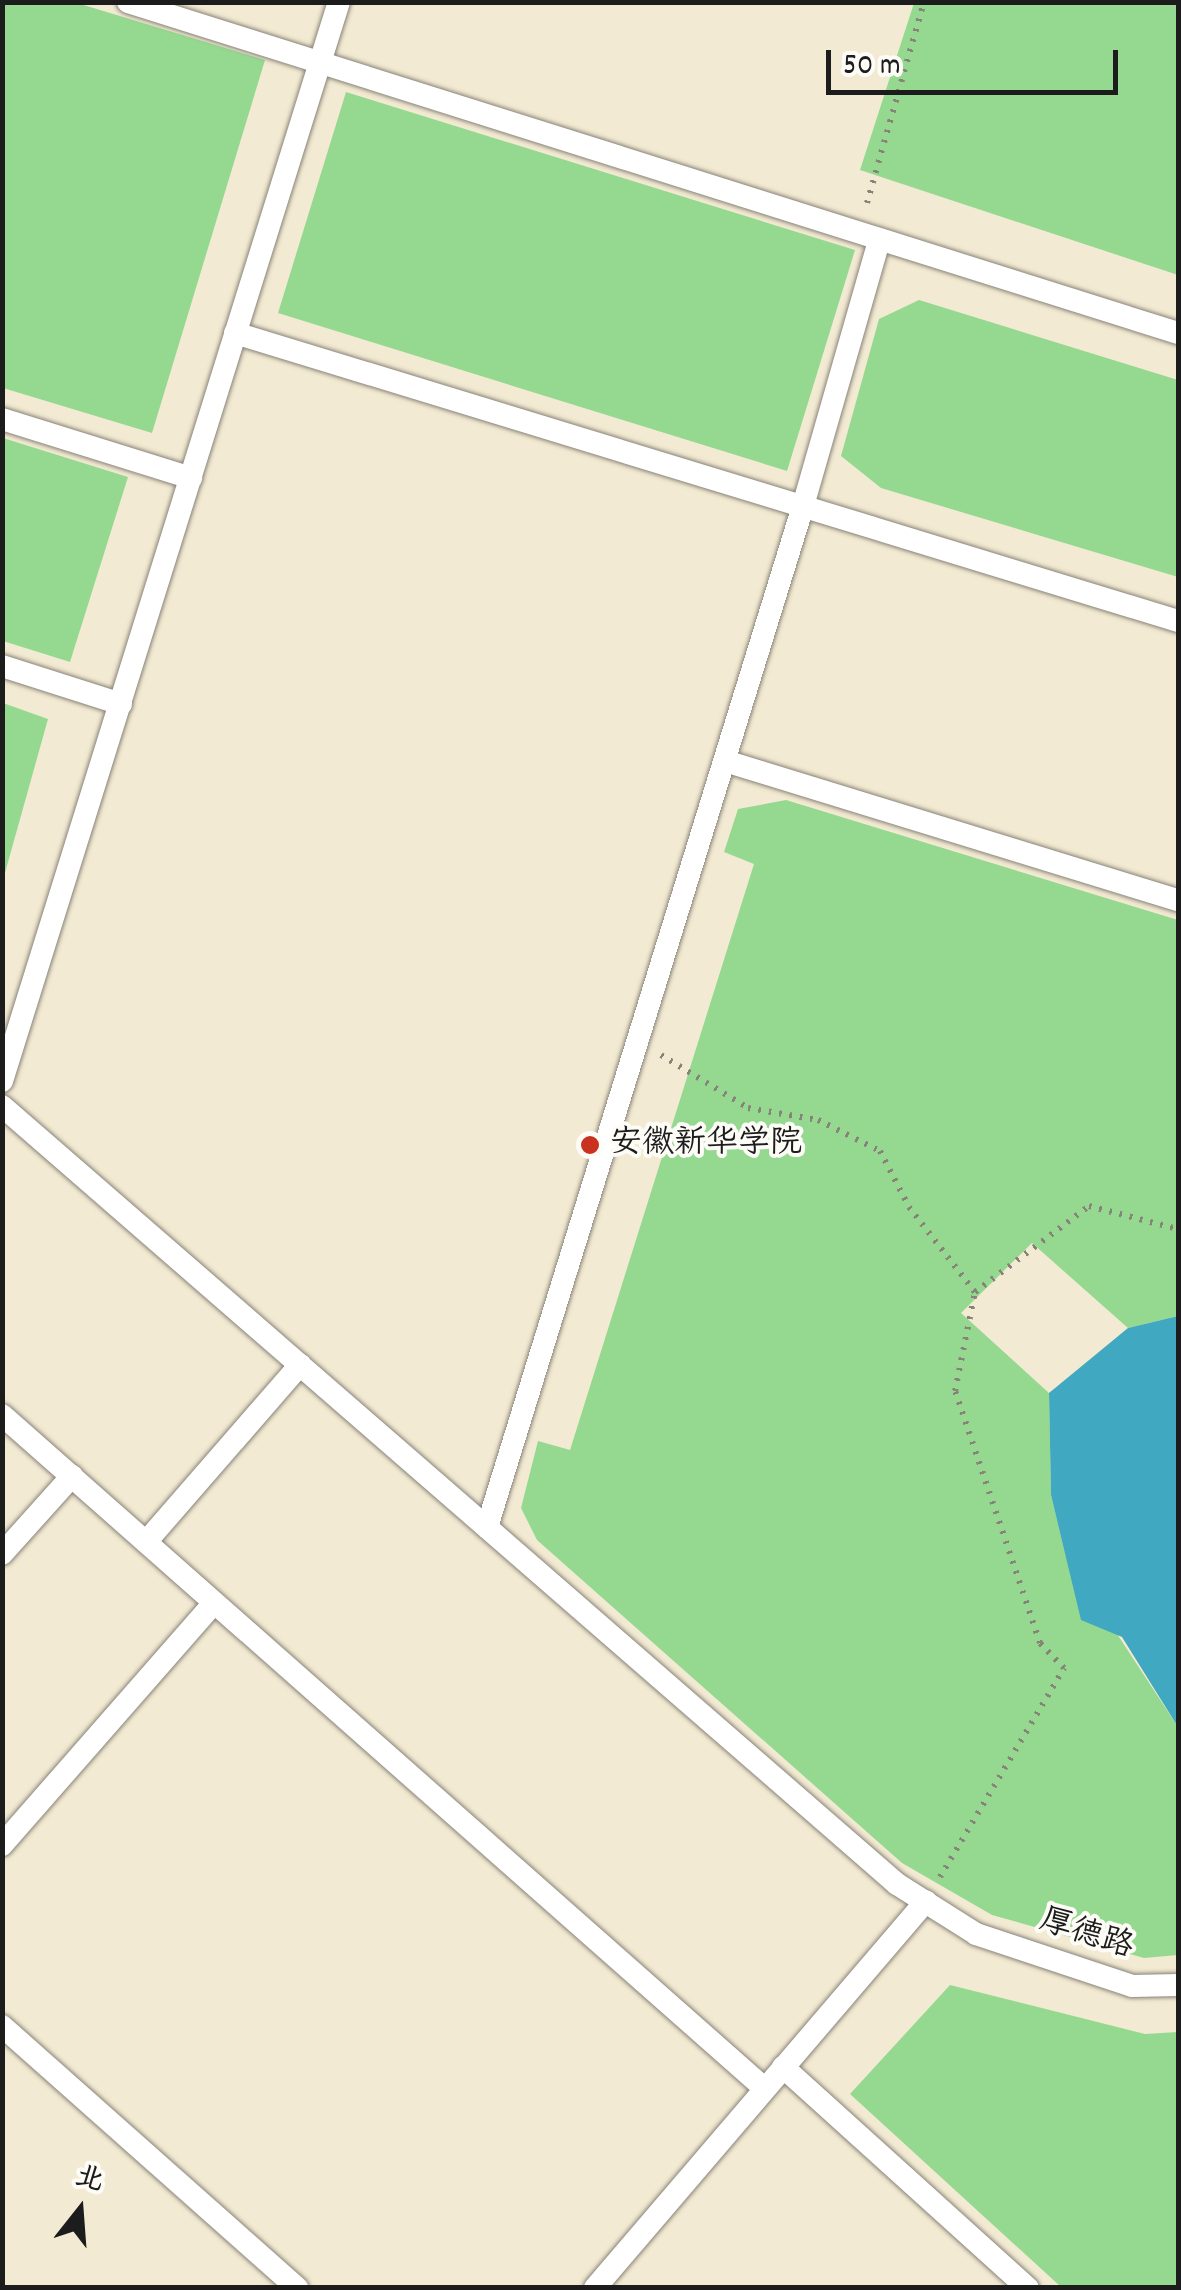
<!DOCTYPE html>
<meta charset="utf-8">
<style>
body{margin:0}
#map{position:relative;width:1181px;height:2290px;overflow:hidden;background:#f3ead3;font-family:Dekko,"LXGW WenKai TC",sans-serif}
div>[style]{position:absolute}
.green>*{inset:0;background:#95d991}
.water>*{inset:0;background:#40a8c0}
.path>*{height:6px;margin-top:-3px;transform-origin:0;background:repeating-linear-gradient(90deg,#888378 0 2.5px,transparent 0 10.5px)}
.roads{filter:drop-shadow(0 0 2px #888378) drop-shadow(0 0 2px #888378)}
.service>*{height:22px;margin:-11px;padding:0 11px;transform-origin:11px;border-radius:11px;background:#fff}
.dots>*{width:28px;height:28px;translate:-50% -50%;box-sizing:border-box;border:5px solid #fdfcf7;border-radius:50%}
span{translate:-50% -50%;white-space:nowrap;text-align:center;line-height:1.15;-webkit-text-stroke:8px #fdfcf7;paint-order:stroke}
.poi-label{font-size:32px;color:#1c1c1c}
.left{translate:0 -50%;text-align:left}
.street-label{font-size:32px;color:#1c1c1c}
.frame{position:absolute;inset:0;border:5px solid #1c1c1c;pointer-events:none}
.north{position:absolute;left:30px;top:2160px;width:100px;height:100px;-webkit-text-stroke:8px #fdfcf7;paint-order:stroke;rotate:17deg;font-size:28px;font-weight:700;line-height:40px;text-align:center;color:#1c1c1c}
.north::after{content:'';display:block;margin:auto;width:35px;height:45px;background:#1c1c1c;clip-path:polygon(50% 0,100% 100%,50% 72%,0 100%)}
.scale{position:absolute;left:826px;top:50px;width:292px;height:45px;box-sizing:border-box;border:5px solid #1c1c1c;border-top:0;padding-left:12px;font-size:30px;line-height:35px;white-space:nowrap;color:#1c1c1c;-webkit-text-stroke:8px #fdfcf7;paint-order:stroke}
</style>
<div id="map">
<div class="green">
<i style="clip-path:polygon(2px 3px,77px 3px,265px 60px,152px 433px,3px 388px)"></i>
<i style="clip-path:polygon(914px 3px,1178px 3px,1178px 275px,860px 170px)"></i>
<i style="clip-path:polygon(346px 92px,855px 250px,787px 471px,278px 313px)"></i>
<i style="clip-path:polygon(919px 300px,1178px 380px,1178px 577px,881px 488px,841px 456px,879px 319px)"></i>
<i style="clip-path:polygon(3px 438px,128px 477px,70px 662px,3px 641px)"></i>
<i style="clip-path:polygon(3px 703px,48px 719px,3px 880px,2px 703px)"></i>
<i style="clip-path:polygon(786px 800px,1178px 920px,1178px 1316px,1128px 1328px,1032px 1243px,961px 1313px,1049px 1393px,1051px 1495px,1066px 1556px,1178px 1727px,1178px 1955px,1144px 1958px,992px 1915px,902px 1863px,537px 1540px,521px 1508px,538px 1441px,570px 1450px,754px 864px,724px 852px,738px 809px)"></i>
<i style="clip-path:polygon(950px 1985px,1145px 2034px,1178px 2032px,1178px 2287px,1061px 2287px,850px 2094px)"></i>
</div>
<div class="water">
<i style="clip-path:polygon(1178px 1316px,1178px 1727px,1122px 1637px,1081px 1620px,1051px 1495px,1049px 1393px,1128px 1328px)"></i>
</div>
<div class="path">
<i style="left:867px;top:203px;width:209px;rotate:-74.2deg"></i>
<i style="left:661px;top:1055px;width:102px;rotate:31.3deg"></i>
<i style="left:748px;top:1108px;width:71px;rotate:9.7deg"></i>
<i style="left:818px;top:1120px;width:69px;rotate:26.6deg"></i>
<i style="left:880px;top:1151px;width:63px;rotate:62.6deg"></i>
<i style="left:909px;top:1207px;width:108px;rotate:52.2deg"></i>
<i style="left:940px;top:1877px;width:243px;rotate:-59.3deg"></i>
<i style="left:1064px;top:1668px;width:35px;rotate:-134deg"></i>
<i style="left:1040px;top:1643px;width:266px;rotate:-108.6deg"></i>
<i style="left:955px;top:1391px;width:101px;rotate:-78.6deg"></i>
<i style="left:975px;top:1292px;width:143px;rotate:-37deg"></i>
<i style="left:1089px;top:1206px;width:92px;rotate:14.5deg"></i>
</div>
<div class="roads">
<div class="service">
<i style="left:128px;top:2px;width:1101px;rotate:17.5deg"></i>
<i style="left:235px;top:333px;width:986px;rotate:16.98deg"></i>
<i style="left:2px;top:419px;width:198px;rotate:17.3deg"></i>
<i style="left:2px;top:666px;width:125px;rotate:17.7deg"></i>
<i style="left:725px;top:761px;width:474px;rotate:17.1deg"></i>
<i style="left:2px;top:1081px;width:1130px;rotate:-72.66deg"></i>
<i style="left:2px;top:1106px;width:1186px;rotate:41deg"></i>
<i style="left:897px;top:1884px;width:93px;rotate:32.3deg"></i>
<i style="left:976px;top:1934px;width:164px;rotate:18.4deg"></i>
<i style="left:1132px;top:1986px;width:46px;rotate:-1.2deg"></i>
<i style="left:2px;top:1415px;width:1017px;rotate:41.45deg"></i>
<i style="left:487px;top:1527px;width:1069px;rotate:-72.8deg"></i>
<i style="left:803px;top:506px;width:276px;rotate:-74deg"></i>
<i style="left:146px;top:1542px;width:235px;rotate:-49deg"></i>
<i style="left:2px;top:1554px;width:105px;rotate:-48.1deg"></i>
<i style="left:2px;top:1845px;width:322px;rotate:-48.8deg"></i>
<i style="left:2px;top:2026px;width:395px;rotate:41.6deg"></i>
<i style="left:783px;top:2067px;width:330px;rotate:42.1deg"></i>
<i style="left:595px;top:2288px;width:509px;rotate:-49.46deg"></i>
</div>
</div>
<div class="dots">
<i style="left:590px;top:1145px;background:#c8321e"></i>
</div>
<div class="poi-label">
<span class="left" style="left:610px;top:1145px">安徽新华学院</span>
</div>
<div class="street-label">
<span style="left:1086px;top:1936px;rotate:18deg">厚德路</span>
</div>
<div class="frame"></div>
<div class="north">北</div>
<div class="scale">50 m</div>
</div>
